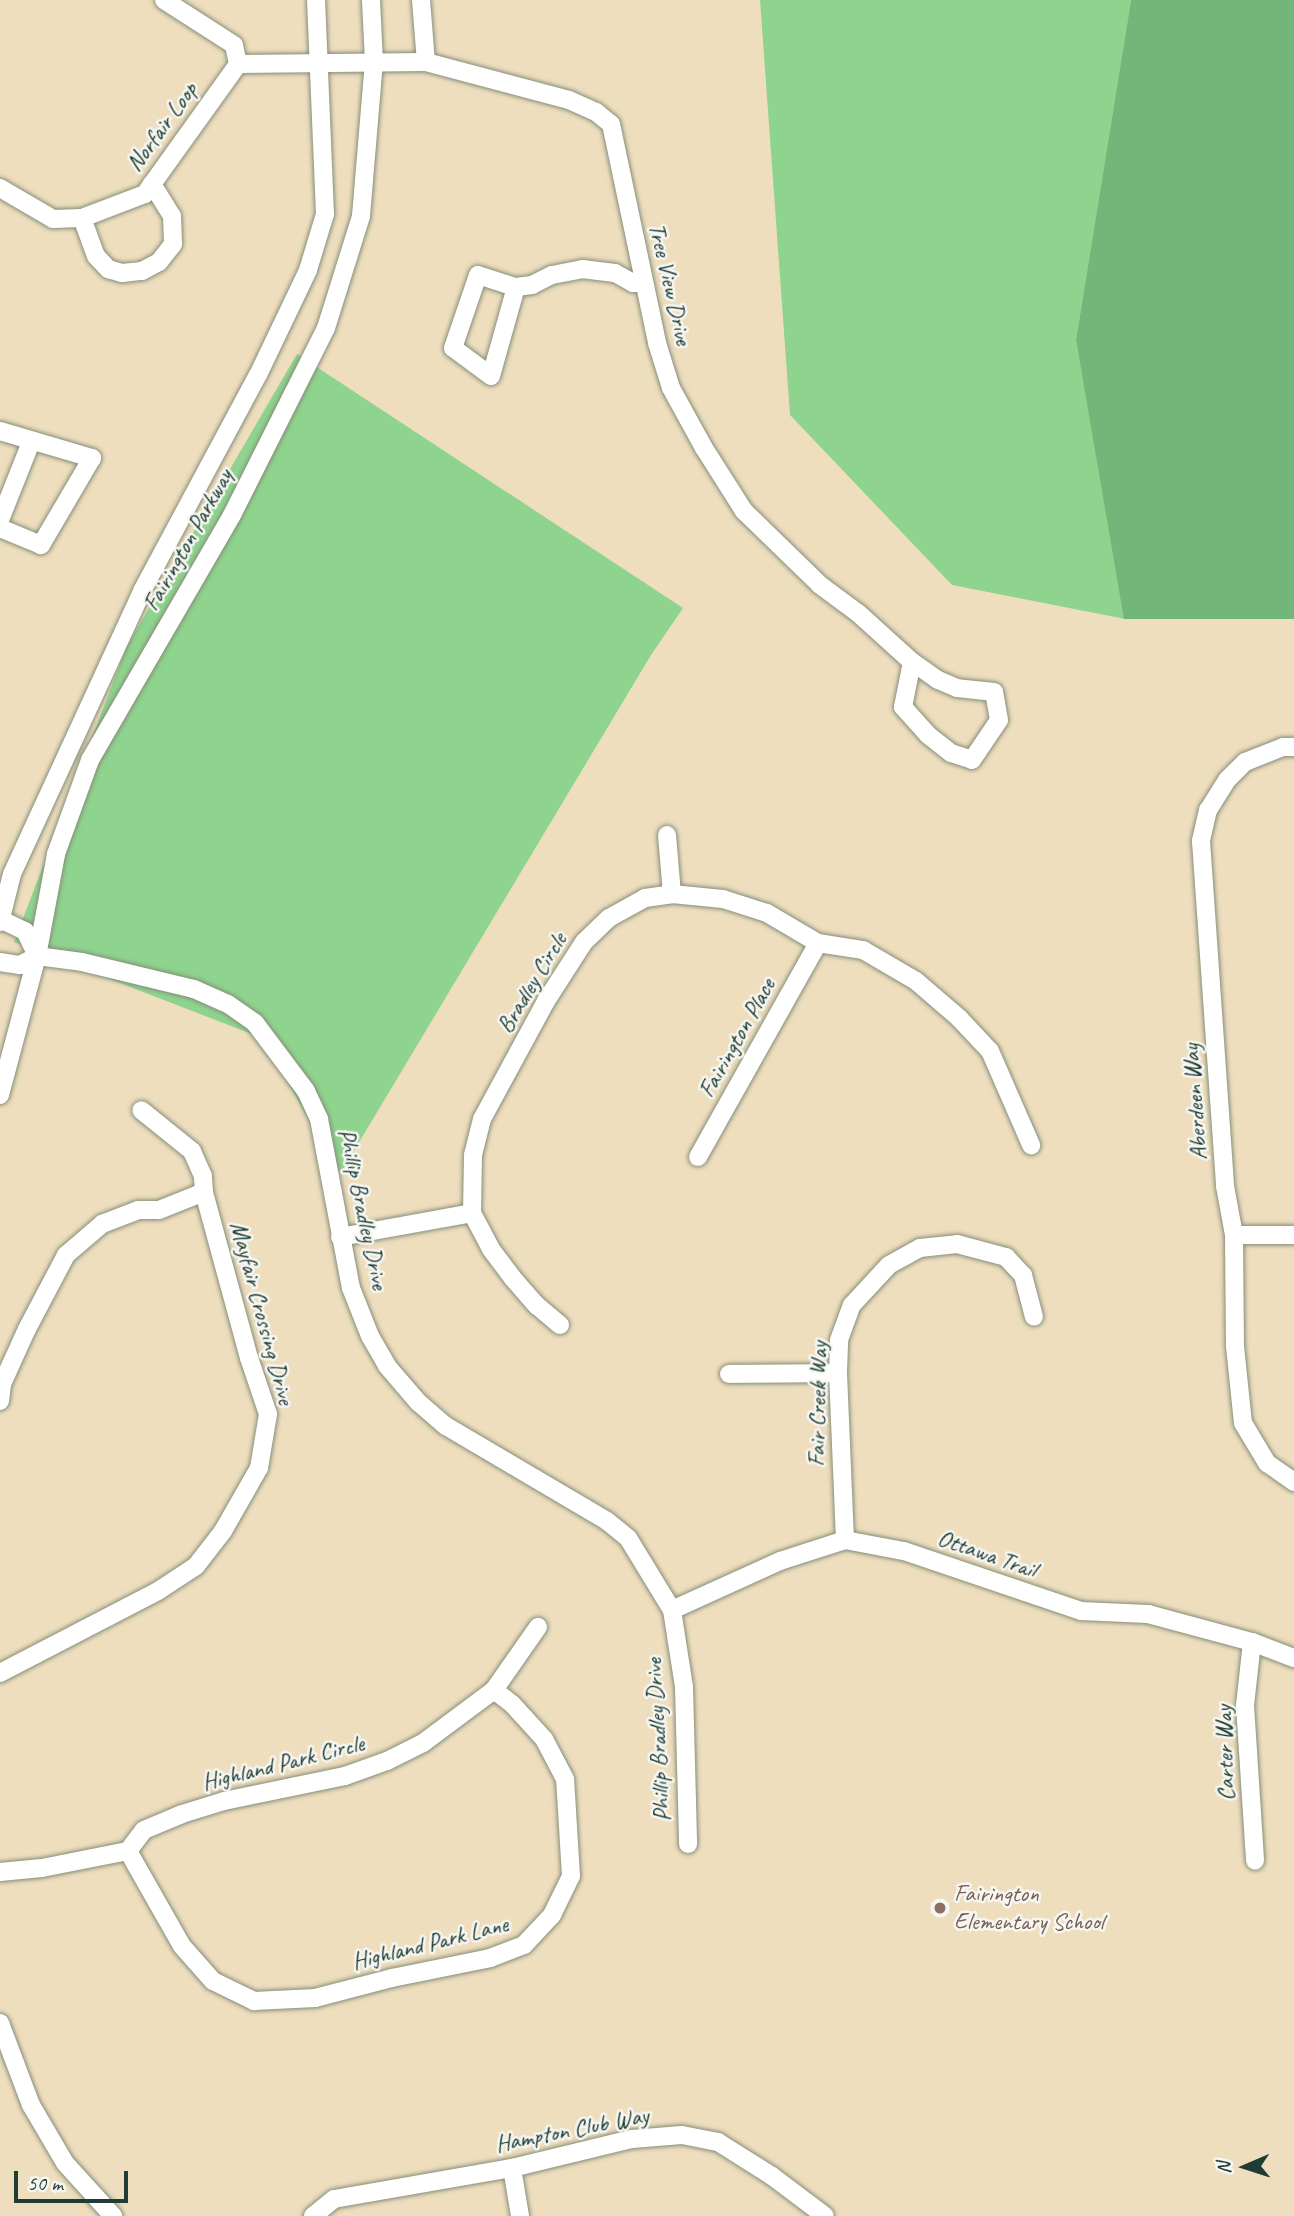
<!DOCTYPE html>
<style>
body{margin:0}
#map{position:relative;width:1294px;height:2216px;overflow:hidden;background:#eedebe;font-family:Caveat,sans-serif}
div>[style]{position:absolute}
.green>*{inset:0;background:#8ed48e}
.forest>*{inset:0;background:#72b679}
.roads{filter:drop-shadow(0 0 2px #868e79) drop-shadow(0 0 2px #868e79)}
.minor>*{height:18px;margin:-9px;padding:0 9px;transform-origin:9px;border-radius:9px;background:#fff}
.dots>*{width:19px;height:19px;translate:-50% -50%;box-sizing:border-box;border:4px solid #f6f6f2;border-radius:50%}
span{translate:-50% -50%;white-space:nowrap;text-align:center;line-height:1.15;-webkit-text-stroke:5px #f6f6f2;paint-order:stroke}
.street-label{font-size:24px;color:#1f3d34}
.education-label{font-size:24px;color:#785e54}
.left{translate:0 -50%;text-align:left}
.north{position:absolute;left:1210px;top:2132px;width:70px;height:70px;-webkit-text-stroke:5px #f6f6f2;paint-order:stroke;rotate:267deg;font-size:19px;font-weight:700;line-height:28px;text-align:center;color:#1f3d34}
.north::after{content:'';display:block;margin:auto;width:24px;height:32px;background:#1f3d34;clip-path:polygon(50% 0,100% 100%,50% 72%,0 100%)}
.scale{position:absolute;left:14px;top:2171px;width:114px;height:32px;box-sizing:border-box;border:4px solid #1f3d34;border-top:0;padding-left:9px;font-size:21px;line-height:24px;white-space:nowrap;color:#1f3d34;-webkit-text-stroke:5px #f6f6f2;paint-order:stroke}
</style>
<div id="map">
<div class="green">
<i style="clip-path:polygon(760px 0,1131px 0,1076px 340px,1125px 619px,952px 585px,790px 415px)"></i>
<i style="clip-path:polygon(297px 354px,683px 608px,651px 655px,340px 1174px,262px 1038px,14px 942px,127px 646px)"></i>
</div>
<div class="forest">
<i style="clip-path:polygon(1131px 0,1294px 0,1294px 619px,1124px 619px,1076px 340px)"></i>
</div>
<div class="roads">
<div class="minor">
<i style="left:421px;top:0;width:62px;rotate:85.4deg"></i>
<i style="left:238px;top:64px;width:188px;rotate:-0.6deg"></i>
<i style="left:426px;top:62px;width:148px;rotate:14.9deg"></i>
<i style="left:569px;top:100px;width:30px;rotate:24deg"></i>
<i style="left:596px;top:112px;width:19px;rotate:39deg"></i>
<i style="left:611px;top:124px;width:224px;rotate:78.1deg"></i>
<i style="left:657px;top:343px;width:47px;rotate:72.7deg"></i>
<i style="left:671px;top:388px;width:68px;rotate:61.2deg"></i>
<i style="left:704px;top:448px;width:75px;rotate:57.6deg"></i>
<i style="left:744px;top:511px;width:106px;rotate:44.2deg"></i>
<i style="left:820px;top:585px;width:47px;rotate:36.4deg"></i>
<i style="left:858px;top:613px;width:73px;rotate:42.2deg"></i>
<i style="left:912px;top:662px;width:46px;rotate:101.3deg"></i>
<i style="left:903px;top:707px;width:38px;rotate:48deg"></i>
<i style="left:928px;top:735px;width:29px;rotate:38deg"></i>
<i style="left:951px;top:753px;width:22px;rotate:18deg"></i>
<i style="left:972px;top:760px;width:48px;rotate:-56deg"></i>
<i style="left:999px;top:720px;width:28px;rotate:-100deg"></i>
<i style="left:994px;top:692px;width:37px;rotate:-174deg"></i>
<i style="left:957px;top:688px;width:21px;rotate:-157deg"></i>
<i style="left:938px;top:680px;width:32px;rotate:-145deg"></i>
<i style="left:0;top:188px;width:61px;rotate:30.3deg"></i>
<i style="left:53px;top:219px;width:29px;rotate:-2deg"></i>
<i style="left:82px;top:218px;width:67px;rotate:-20.9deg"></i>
<i style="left:145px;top:194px;width:160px;rotate:-54.4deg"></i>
<i style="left:238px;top:64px;width:19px;rotate:-102deg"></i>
<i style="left:234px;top:45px;width:83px;rotate:-147.3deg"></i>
<i style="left:82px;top:218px;width:40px;rotate:69.8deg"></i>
<i style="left:96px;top:256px;width:18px;rotate:47deg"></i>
<i style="left:108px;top:269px;width:15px;rotate:16deg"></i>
<i style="left:122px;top:273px;width:20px;rotate:-6deg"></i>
<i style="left:142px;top:271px;width:19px;rotate:-28deg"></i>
<i style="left:159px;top:262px;width:23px;rotate:-52deg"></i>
<i style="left:173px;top:244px;width:28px;rotate:-92deg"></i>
<i style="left:172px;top:216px;width:38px;rotate:-122deg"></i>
<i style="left:516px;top:287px;width:92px;rotate:105.7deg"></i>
<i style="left:491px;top:376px;width:47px;rotate:-143.6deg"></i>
<i style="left:453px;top:348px;width:77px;rotate:-71.1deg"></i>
<i style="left:478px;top:275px;width:40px;rotate:18deg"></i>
<i style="left:516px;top:287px;width:16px;rotate:-7deg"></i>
<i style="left:532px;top:285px;width:22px;rotate:-27deg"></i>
<i style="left:552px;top:275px;width:31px;rotate:-11deg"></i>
<i style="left:582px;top:269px;width:33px;rotate:7deg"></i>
<i style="left:615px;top:273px;width:21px;rotate:29deg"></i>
<i style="left:633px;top:283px;width:11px"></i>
<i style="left:0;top:431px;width:96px;rotate:16.4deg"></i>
<i style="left:92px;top:458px;width:101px;rotate:120.4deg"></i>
<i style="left:41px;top:545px;width:44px;rotate:-157.5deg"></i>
<i style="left:0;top:520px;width:84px;rotate:-68.3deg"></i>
<i style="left:1294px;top:747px;width:11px;rotate:180deg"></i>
<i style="left:1283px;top:747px;width:41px;rotate:158.5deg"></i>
<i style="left:1245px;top:762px;width:25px;rotate:135deg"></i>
<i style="left:1227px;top:780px;width:36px;rotate:122deg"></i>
<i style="left:1208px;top:810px;width:32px;rotate:103deg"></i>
<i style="left:1201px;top:841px;width:346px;rotate:86deg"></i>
<i style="left:1225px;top:1186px;width:50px;rotate:79.6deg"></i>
<i style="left:1234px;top:1235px;width:111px;rotate:89.5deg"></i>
<i style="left:1235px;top:1346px;width:77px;rotate:84.1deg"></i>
<i style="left:1243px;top:1423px;width:47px;rotate:59deg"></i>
<i style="left:1267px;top:1463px;width:33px;rotate:35deg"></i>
<i style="left:667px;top:835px;width:59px;rotate:85.2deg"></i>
<i style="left:0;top:919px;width:28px;rotate:26deg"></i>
<i style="left:25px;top:931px;width:28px;rotate:64deg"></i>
<i style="left:0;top:922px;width:49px;rotate:-76deg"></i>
<i style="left:12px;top:874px;width:311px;rotate:-65.3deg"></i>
<i style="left:142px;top:591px;width:245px;rotate:-61.8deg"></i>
<i style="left:258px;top:375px;width:116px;rotate:-64.5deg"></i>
<i style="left:308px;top:270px;width:59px;rotate:-73.1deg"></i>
<i style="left:325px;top:214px;width:214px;rotate:-92.4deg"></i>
<i style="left:0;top:962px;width:20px;rotate:9deg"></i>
<i style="left:20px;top:965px;width:19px;rotate:-28deg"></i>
<i style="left:37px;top:956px;width:45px;rotate:7.6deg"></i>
<i style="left:82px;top:962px;width:115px;rotate:13.6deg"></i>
<i style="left:194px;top:989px;width:37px;rotate:24deg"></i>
<i style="left:228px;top:1004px;width:33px;rotate:35deg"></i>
<i style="left:255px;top:1023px;width:85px;rotate:53.1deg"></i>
<i style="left:306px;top:1091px;width:31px;rotate:65deg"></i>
<i style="left:319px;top:1119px;width:172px;rotate:79.3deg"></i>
<i style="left:351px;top:1288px;width:52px;rotate:68.4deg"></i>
<i style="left:370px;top:1336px;width:34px;rotate:60deg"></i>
<i style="left:387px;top:1366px;width:48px;rotate:49.3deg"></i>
<i style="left:418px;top:1402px;width:37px;rotate:41deg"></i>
<i style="left:446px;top:1426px;width:187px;rotate:30.5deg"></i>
<i style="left:607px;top:1521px;width:27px;rotate:39deg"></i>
<i style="left:628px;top:1538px;width:84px;rotate:58.6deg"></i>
<i style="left:672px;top:1610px;width:78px;rotate:81.1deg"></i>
<i style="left:684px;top:1687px;width:157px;rotate:88.5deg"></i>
<i style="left:0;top:1095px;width:144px;rotate:-75.1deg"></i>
<i style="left:37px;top:956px;width:104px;rotate:-79.4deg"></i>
<i style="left:56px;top:854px;width:100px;rotate:-70.1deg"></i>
<i style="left:90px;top:760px;width:283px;rotate:-59.9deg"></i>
<i style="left:232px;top:515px;width:209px;rotate:-63.3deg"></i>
<i style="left:326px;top:328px;width:117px;rotate:-72.6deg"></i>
<i style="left:361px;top:216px;width:155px;rotate:-85.2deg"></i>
<i style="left:374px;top:62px;width:62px;rotate:-92.8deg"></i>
<i style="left:698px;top:1157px;width:245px;rotate:-60.7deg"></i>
<i style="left:1234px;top:1235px;width:60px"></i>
<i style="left:340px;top:1237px;width:134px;rotate:-10.3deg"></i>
<i style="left:560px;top:1325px;width:30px;rotate:-140deg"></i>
<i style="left:537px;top:1306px;width:38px;rotate:-131deg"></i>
<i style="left:512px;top:1277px;width:35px;rotate:-127deg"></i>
<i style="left:491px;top:1249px;width:41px;rotate:-117.8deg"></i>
<i style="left:472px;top:1213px;width:58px;rotate:-89deg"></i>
<i style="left:473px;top:1155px;width:37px;rotate:-76deg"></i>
<i style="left:482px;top:1119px;width:134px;rotate:-61.5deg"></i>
<i style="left:546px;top:1001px;width:70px;rotate:-57.2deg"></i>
<i style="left:584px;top:942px;width:35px;rotate:-44deg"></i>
<i style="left:609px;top:918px;width:41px;rotate:-29.1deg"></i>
<i style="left:645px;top:898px;width:27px;rotate:-8deg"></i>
<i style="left:672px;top:894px;width:51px;rotate:5.6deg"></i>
<i style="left:723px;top:899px;width:46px;rotate:17.7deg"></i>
<i style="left:767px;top:913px;width:59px;rotate:30.5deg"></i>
<i style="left:818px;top:943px;width:46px;rotate:8.8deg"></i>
<i style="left:863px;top:950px;width:61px;rotate:30.3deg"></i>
<i style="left:916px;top:981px;width:57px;rotate:40.7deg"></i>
<i style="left:959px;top:1018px;width:45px;rotate:46.8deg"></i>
<i style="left:990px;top:1051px;width:103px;rotate:66.4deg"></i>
<i style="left:729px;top:1374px;width:109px;rotate:-0.5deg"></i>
<i style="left:0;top:1401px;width:17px;rotate:-83deg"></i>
<i style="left:2px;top:1384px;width:60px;rotate:-65.6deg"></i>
<i style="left:27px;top:1329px;width:84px;rotate:-62.2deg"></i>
<i style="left:66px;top:1255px;width:48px;rotate:-40.7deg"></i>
<i style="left:102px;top:1224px;width:39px;rotate:-21deg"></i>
<i style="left:138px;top:1210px;width:21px"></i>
<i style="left:159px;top:1210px;width:48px;rotate:-21.8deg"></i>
<i style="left:845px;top:1540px;width:167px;rotate:-92.4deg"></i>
<i style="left:838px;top:1373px;width:33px;rotate:-88deg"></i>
<i style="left:839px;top:1340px;width:37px;rotate:-70deg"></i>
<i style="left:852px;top:1305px;width:54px;rotate:-47.2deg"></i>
<i style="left:889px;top:1265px;width:35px;rotate:-29deg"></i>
<i style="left:920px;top:1248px;width:37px;rotate:-6deg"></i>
<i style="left:957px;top:1244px;width:51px;rotate:14.9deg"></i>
<i style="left:1006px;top:1257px;width:25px;rotate:47deg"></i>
<i style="left:1023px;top:1275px;width:43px;rotate:75.3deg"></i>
<i style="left:672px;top:1610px;width:119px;rotate:-24.4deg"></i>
<i style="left:780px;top:1561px;width:68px;rotate:-17.9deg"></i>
<i style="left:845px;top:1540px;width:60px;rotate:10.6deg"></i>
<i style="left:904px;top:1551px;width:187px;rotate:18.7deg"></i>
<i style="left:1081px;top:1611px;width:67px;rotate:2.6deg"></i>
<i style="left:1148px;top:1614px;width:108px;rotate:15.1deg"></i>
<i style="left:1252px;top:1642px;width:45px;rotate:20.9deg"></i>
<i style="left:1252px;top:1642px;width:63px;rotate:96.3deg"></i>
<i style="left:1245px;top:1705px;width:156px;rotate:86.3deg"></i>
<i style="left:0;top:1673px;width:178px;rotate:-27.4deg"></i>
<i style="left:158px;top:1591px;width:45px;rotate:-33.3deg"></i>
<i style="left:196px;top:1566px;width:44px;rotate:-52.4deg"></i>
<i style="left:223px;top:1531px;width:73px;rotate:-60.3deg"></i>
<i style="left:259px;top:1468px;width:55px;rotate:-80.5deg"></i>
<i style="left:268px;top:1414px;width:59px;rotate:-108.7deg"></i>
<i style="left:249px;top:1358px;width:172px;rotate:-105.2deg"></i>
<i style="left:204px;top:1192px;width:16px;rotate:-94deg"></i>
<i style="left:203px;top:1176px;width:27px;rotate:-114deg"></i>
<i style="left:192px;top:1151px;width:65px;rotate:-141.2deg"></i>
<i style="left:128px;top:1851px;width:109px;rotate:60.4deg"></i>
<i style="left:182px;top:1946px;width:47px;rotate:48.5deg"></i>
<i style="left:213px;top:1981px;width:46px;rotate:26deg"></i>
<i style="left:254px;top:2001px;width:61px;rotate:-2.8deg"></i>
<i style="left:315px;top:1998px;width:80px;rotate:-14.6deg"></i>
<i style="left:392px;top:1978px;width:100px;rotate:-11.5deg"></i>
<i style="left:490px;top:1958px;width:36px;rotate:-21deg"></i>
<i style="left:524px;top:1945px;width:41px;rotate:-47deg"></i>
<i style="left:552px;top:1915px;width:43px;rotate:-64deg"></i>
<i style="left:571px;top:1876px;width:97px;rotate:-93.5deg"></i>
<i style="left:565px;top:1779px;width:45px;rotate:-117.7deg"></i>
<i style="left:544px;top:1739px;width:47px;rotate:-132.4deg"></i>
<i style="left:512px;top:1704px;width:23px;rotate:-142deg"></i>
<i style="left:0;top:1872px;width:42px;rotate:-5.4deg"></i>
<i style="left:42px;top:1868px;width:88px;rotate:-11.2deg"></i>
<i style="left:128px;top:1851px;width:26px;rotate:-53deg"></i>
<i style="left:144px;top:1830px;width:41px;rotate:-22.8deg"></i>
<i style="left:182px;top:1814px;width:44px;rotate:-17.2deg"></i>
<i style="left:224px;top:1801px;width:124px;rotate:-11.7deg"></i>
<i style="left:345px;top:1776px;width:45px;rotate:-19.7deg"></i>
<i style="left:387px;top:1761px;width:40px;rotate:-26.6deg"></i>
<i style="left:423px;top:1743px;width:89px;rotate:-36.7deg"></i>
<i style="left:494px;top:1690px;width:77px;rotate:-55.1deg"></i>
<i style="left:0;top:2023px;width:88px;rotate:69.3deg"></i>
<i style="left:31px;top:2105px;width:67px;rotate:59.6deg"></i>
<i style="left:65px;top:2163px;width:72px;rotate:47.8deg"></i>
<i style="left:512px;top:2168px;width:49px;rotate:80.5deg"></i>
<i style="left:313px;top:2216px;width:27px;rotate:-39deg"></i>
<i style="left:334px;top:2199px;width:181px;rotate:-9.9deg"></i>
<i style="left:512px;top:2168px;width:123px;rotate:-13.6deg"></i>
<i style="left:632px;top:2139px;width:50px;rotate:-4.6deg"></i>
<i style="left:682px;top:2135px;width:37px;rotate:11deg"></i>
<i style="left:718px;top:2142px;width:64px;rotate:32.2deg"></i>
<i style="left:772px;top:2176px;width:66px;rotate:37deg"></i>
</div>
</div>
<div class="dots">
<i style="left:940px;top:1908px;background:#8d6e63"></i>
</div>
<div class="street-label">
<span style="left:162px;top:127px;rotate:-54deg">Norfair Loop</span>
<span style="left:670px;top:284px;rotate:77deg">Tree View Drive</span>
<span style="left:188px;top:540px;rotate:-61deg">Fairington Parkway</span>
<span style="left:532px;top:983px;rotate:-59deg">Bradley Circle</span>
<span style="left:737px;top:1038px;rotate:-61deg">Fairington Place</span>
<span style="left:1195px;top:1102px;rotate:-94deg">Aberdeen Way</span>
<span style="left:363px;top:1209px;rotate:78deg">Phillip Bradley Drive</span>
<span style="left:262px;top:1313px;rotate:75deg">Mayfair Crossing Drive</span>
<span style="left:818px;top:1404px;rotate:-89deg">Fair Creek Way</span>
<span style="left:987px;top:1554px;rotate:19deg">Ottawa Trail</span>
<span style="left:658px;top:1740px;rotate:-93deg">Phillip Bradley Drive</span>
<span style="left:1225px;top:1753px;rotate:-92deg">Carter Way</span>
<span style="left:283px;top:1763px;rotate:-14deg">Highland Park Circle</span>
<span style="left:430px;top:1943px;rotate:-14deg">Highland Park Lane</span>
<span style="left:572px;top:2130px;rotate:-11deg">Hampton Club Way</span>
</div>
<div class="education-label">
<span class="left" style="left:954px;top:1908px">Fairington<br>Elementary School</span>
</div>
<div class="north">N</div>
<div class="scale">50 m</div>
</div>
